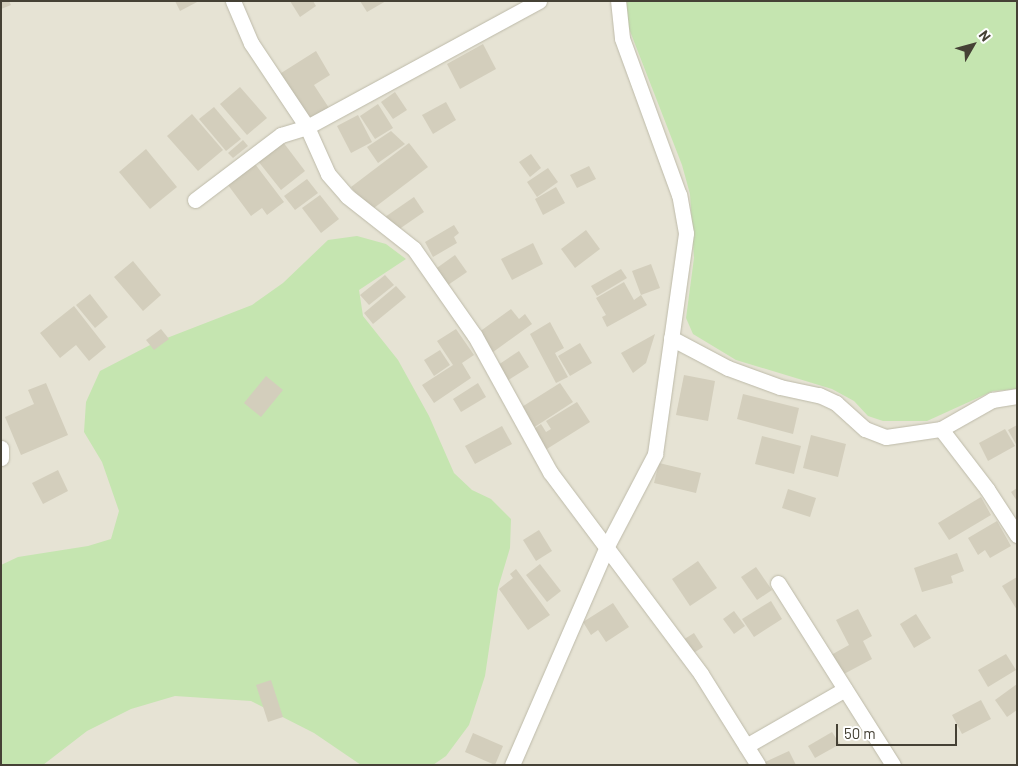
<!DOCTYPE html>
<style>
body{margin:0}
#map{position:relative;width:1018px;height:766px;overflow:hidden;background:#f2f0e6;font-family:Barlow,sans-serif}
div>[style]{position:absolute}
.residential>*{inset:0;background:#e6e3d4}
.green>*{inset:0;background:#c5e5b0}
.building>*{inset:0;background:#d3cebc}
.roads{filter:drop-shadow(0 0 1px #bdbaa9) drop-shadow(0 0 1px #bdbaa9)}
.street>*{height:15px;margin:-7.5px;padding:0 7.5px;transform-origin:7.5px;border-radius:7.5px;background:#fff}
span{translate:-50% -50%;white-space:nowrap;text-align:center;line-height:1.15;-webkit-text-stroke:5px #fff;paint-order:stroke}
.frame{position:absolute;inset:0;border:2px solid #454135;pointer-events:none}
.north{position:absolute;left:948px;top:20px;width:50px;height:50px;-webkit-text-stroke:4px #fff;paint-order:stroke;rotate:52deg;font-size:14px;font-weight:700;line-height:20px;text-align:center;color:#454135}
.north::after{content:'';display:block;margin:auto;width:18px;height:22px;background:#454135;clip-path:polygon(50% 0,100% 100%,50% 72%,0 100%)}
.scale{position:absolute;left:836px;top:724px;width:121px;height:22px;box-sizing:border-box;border:2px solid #454135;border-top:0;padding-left:6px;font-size:15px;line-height:18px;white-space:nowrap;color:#454135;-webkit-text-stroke:4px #fff;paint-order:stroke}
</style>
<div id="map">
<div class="residential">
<i style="clip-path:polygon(1px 1px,1017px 1px,1017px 765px,1px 765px)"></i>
</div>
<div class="green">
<i style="clip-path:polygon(625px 1px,1017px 1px,1017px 389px,993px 391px,927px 421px,883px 421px,868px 416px,854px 401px,832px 389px,736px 360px,693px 334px,686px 318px,694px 258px,690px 194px,682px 165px,628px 26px)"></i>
<i style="clip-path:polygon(357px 236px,386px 244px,406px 259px,359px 290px,363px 316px,398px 360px,429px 416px,454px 473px,472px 490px,491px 499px,511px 519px,510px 548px,498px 588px,485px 676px,469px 725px,446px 756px,433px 765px,361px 765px,314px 733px,251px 701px,175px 696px,131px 709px,87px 731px,43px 765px,1px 765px,1px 565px,18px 557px,88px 546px,111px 539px,119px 511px,102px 462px,84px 432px,86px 402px,100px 371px,154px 343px,252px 305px,283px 283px,328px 240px)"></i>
</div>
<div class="building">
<i style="clip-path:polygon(1px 1px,9px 1px,11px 5px,1px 9px)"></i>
<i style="clip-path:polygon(175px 1px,199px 1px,180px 11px)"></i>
<i style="clip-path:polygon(290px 1px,313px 1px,316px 6px,300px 17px)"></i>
<i style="clip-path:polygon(360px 1px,386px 1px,367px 12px)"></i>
<i style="clip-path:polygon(483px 44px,496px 69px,460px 89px,447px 64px)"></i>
<i style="clip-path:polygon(316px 51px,330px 75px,314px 85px,329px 108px,307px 122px,278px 75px)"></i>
<i style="clip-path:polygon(240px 87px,267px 118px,247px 135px,220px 104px)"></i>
<i style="clip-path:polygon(395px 92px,407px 110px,393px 119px,381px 102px)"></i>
<i style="clip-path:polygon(446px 102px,456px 120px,433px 134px,422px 115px)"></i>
<i style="clip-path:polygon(378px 104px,393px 128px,375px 139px,360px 116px)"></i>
<i style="clip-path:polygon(214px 107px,241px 139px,226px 151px,199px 119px)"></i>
<i style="clip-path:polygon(192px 114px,223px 150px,198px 171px,167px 136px)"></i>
<i style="clip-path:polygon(358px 115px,372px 142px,351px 153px,337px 126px)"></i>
<i style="clip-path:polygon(391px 131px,405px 144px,378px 163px,367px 147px)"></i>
<i style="clip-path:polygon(243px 140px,248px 146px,233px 158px,228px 153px)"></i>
<i style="clip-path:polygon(283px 142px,305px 171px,281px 190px,258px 161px)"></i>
<i style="clip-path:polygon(409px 143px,428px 167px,370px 211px,351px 187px)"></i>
<i style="clip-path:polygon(146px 149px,177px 187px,150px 209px,119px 172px)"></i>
<i style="clip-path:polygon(531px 154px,541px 168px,530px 177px,519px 162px)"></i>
<i style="clip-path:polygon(255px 164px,284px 202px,267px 215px,262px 208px,251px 216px,228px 185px)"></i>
<i style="clip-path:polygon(589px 166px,596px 179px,577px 188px,570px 175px)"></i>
<i style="clip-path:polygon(548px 168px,558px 182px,537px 197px,527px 182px)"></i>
<i style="clip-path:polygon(307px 179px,318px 193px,295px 210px,284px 196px)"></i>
<i style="clip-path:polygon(556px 187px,565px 203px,543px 215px,535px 199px)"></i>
<i style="clip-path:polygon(320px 195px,339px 219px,321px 233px,302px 208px)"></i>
<i style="clip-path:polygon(414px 197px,424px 212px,395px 232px,385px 217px)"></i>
<i style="clip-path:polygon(454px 225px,459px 233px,454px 237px,457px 243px,433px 257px,425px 242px)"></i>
<i style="clip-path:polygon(586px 230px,600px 249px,575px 268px,561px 249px)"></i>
<i style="clip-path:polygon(533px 243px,543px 264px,512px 280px,501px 259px)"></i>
<i style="clip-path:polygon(455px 255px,467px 272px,445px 287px,434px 270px)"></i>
<i style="clip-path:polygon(133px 261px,161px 295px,143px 311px,114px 277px)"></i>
<i style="clip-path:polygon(651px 264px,660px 288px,641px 295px,632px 271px)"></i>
<i style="clip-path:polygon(621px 269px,627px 278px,597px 296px,591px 286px)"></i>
<i style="clip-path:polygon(385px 275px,394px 285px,369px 305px,360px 295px)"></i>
<i style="clip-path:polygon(624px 282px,634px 300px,641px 295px,647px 305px,607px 327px,602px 317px,606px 315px,596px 298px)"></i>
<i style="clip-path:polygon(396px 286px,406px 297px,373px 324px,364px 313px)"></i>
<i style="clip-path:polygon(90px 294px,108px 317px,95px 328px,76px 305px)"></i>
<i style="clip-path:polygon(74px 306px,106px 347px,89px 361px,76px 345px,60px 358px,40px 333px)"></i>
<i style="clip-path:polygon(511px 309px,519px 319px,525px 314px,532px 324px,489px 355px,475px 335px)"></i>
<i style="clip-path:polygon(550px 322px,564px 348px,555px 353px,568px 377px,556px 383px,530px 334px)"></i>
<i style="clip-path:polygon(161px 329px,169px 339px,154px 350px,146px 340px)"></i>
<i style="clip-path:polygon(456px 329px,474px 355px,462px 363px,471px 378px,434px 403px,422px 385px,453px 365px,437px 341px)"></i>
<i style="clip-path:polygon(655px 334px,646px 363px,633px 373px,621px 353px)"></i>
<i style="clip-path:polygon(580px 343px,592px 363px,570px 376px,558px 356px)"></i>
<i style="clip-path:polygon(440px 350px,450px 365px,434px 376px,424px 360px)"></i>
<i style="clip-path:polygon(519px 351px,529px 367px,505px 382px,495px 367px)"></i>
<i style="clip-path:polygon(684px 375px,715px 381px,708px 421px,676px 415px)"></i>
<i style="clip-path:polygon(266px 376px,283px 390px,261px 417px,244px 403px)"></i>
<i style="clip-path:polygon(46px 383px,68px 435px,21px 455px,5px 417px,34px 404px,28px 390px)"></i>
<i style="clip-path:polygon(478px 383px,486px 397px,461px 412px,453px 399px)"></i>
<i style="clip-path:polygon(560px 383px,573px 402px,530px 430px,517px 410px)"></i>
<i style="clip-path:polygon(743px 394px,799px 408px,793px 434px,737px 419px)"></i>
<i style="clip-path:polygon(577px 402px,590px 422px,542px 452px,529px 432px,541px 424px,546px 432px,551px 429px,546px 421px)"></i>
<i style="clip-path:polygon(1017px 425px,1017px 446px,1008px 430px)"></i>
<i style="clip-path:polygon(502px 426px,512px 444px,475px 464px,465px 446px)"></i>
<i style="clip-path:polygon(1005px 429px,1015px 446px,988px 461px,979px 443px)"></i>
<i style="clip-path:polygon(811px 435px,846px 444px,838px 477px,803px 468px)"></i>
<i style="clip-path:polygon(762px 436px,801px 446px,794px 474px,755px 464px)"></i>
<i style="clip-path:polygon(659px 463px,701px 473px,696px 493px,654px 483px)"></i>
<i style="clip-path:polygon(58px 470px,68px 491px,43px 504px,32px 483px)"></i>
<i style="clip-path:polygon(1017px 488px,1017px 501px,1011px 492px)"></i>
<i style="clip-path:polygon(788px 489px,816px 498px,810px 517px,782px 508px)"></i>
<i style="clip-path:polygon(981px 497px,991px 515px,949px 540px,938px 523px)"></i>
<i style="clip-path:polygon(997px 521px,1011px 546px,990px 558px,985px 550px,978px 555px,968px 538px)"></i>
<i style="clip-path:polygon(539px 530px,552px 551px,536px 561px,523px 540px)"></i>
<i style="clip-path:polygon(957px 553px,964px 571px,951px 576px,953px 583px,922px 592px,914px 568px)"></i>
<i style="clip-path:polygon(698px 561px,717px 588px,690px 606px,672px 579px)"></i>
<i style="clip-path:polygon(540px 564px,561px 591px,547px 602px,526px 575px)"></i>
<i style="clip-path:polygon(756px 567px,772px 590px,757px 600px,741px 577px)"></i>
<i style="clip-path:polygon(516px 569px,550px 615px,528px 630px,499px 589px,513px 578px,510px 574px)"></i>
<i style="clip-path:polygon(1017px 577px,1017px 610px,1002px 586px)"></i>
<i style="clip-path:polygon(771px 601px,782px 619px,754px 637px,742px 619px)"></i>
<i style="clip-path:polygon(613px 603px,629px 627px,606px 642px,598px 630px,591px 635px,583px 622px)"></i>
<i style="clip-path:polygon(858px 609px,872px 636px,863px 641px,872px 659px,842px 675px,831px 655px,849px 645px,836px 620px)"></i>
<i style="clip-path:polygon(734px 611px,745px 626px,734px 634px,723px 619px)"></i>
<i style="clip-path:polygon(916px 614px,931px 638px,914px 648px,900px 624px)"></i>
<i style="clip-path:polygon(694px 633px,703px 647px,692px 654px,683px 640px)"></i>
<i style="clip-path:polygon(1006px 654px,1016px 670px,988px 687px,978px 670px)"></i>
<i style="clip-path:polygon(271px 680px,283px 717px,268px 722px,256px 685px)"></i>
<i style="clip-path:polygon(1017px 684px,1017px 710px,1007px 717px,995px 700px)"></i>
<i style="clip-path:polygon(981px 700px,991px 719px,962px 734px,952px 715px)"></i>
<i style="clip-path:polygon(832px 732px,840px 744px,815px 758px,808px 746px)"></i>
<i style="clip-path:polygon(473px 733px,503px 746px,495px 765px,465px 752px)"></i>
<i style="clip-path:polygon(789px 751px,796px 765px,766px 765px,765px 762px)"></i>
</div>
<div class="roads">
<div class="street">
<i style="left:233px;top:1px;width:46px;rotate:66.8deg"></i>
<i style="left:251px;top:43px;width:101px;rotate:56.3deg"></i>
<i style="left:307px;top:127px;width:51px;rotate:65.9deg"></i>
<i style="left:328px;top:174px;width:29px;rotate:49deg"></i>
<i style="left:347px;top:196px;width:85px;rotate:38.3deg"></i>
<i style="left:414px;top:249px;width:106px;rotate:55deg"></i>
<i style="left:475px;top:336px;width:155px;rotate:61.1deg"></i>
<i style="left:550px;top:472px;width:252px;rotate:53.2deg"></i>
<i style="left:701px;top:674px;width:107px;rotate:57.9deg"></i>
<i style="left:195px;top:200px;width:108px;rotate:-37.1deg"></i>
<i style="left:281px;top:135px;width:27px;rotate:-17deg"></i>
<i style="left:307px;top:127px;width:264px;rotate:-28.5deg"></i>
<i style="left:671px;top:338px;width:64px;rotate:27.8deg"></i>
<i style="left:728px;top:368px;width:55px;rotate:20.1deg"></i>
<i style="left:780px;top:387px;width:40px;rotate:12deg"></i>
<i style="left:819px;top:395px;width:19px;rotate:25deg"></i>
<i style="left:836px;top:403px;width:39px;rotate:42deg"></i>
<i style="left:865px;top:429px;width:22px;rotate:21deg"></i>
<i style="left:886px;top:437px;width:56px;rotate:-8.3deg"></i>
<i style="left:941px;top:429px;width:59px;rotate:-29.6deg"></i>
<i style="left:992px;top:400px;width:25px;rotate:-9deg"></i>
<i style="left:941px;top:429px;width:76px;rotate:52.5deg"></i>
<i style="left:987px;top:489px;width:55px;rotate:56.9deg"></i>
<i style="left:1px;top:448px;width:10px;rotate:90deg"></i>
<i style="left:778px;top:583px;width:215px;rotate:57.7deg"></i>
<i style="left:746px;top:746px;width:114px;rotate:-29.9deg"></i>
<i style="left:512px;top:765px;width:239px;rotate:-66.5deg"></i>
<i style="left:607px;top:546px;width:104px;rotate:-62.4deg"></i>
<i style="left:655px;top:454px;width:223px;rotate:-82deg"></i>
<i style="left:686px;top:233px;width:39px;rotate:-100deg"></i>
<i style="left:679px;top:195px;width:167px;rotate:-110deg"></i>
<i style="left:622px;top:38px;width:37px;rotate:-96deg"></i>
</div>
</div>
<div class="frame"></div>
<div class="north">N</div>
<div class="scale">50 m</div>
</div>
